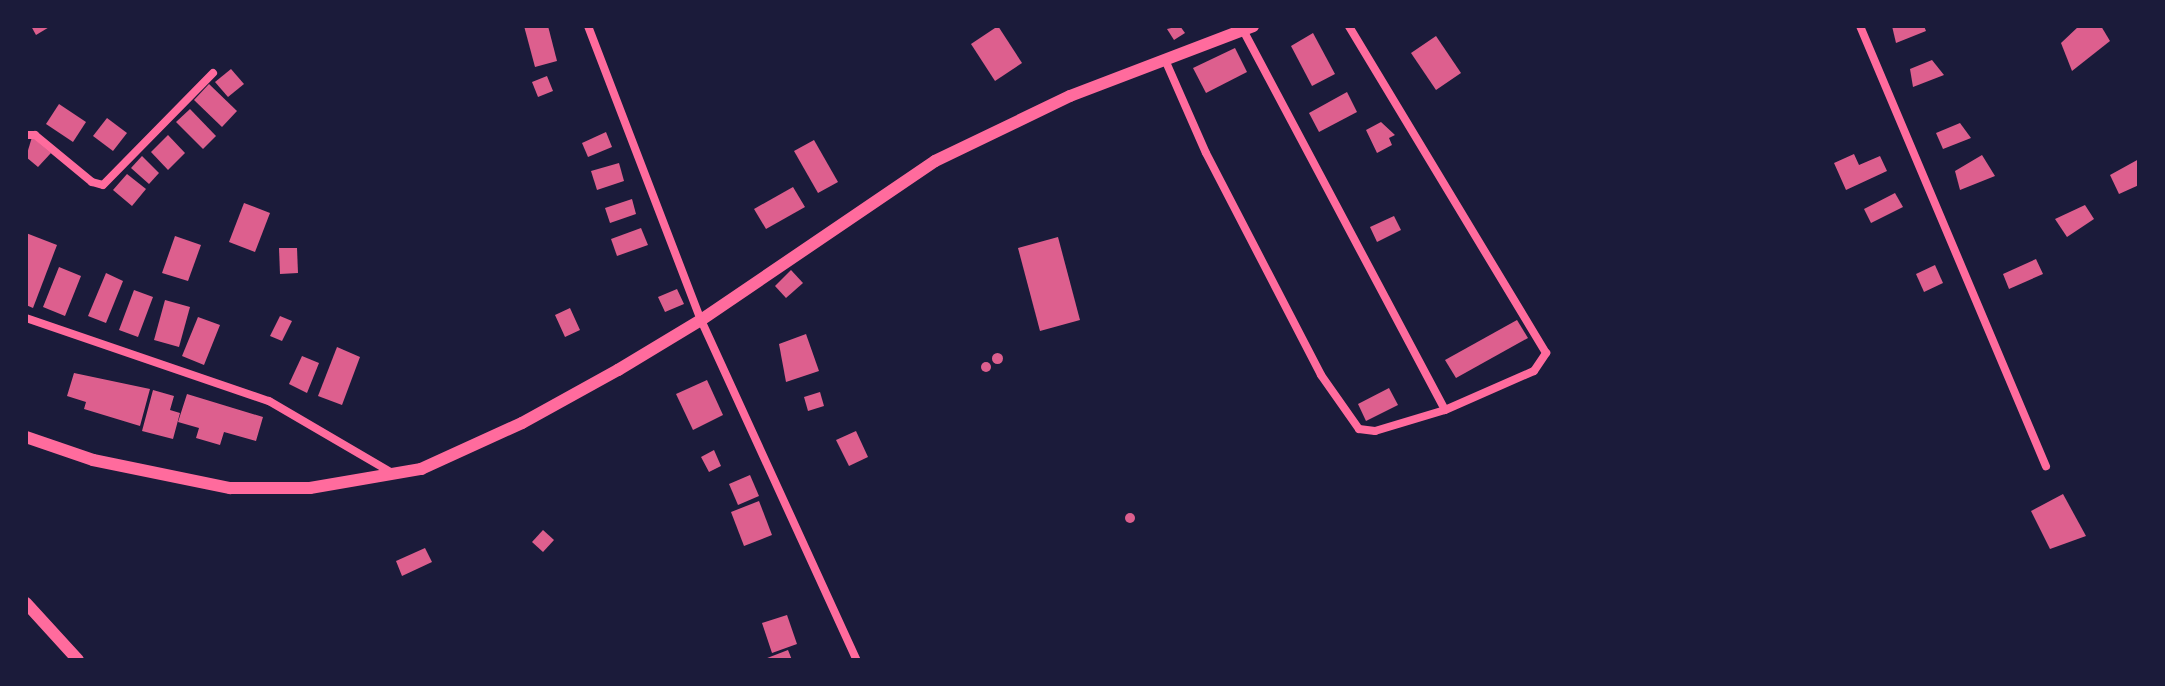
<!DOCTYPE html>
<style>
body{margin:0}
#map{position:relative;width:2165px;height:686px;overflow:hidden;background:#1b1b3a;font-family:Figtree,sans-serif}
div>[style]{position:absolute}
.building>*{inset:0;background:#dd5f8e}
.round{border-radius:50%}
.minor>*{height:8px;margin:-4px;padding:0 4px;transform-origin:4px;border-radius:4px;background:#ff6b9d}
.tertiary>*{height:12px;margin:-6px;padding:0 6px;transform-origin:6px;border-radius:6px;background:#ff6b9d}
span{translate:-50% -50%;white-space:nowrap;text-align:center;line-height:1.15;-webkit-text-stroke:8px #1b1b3a;paint-order:stroke}
.frame{position:absolute;inset:0;border:28px solid #1b1b3a;pointer-events:none}
</style>
<div id="map">
<div class="building">
<i style="clip-path:polygon(31px 26px,51px 26px,36px 35px)"></i>
<i style="clip-path:polygon(524px 26px,548px 26px,557px 61px,535px 67px)"></i>
<i style="clip-path:polygon(998px 26px,1022px 63px,995px 81px,971px 44px)"></i>
<i style="clip-path:polygon(1180px 26px,1185px 33px,1174px 40px,1167px 29px)"></i>
<i style="clip-path:polygon(1892px 26px,1924px 26px,1926px 31px,1896px 43px)"></i>
<i style="clip-path:polygon(2079px 26px,2101px 26px,2110px 41px,2072px 71px,2061px 43px)"></i>
<i style="clip-path:polygon(1313px 33px,1335px 74px,1312px 86px,1291px 46px)"></i>
<i style="clip-path:polygon(1436px 36px,1461px 73px,1436px 90px,1411px 53px)"></i>
<i style="clip-path:polygon(1235px 48px,1247px 72px,1206px 93px,1193px 68px)"></i>
<i style="clip-path:polygon(1932px 60px,1944px 75px,1913px 87px,1910px 69px)"></i>
<i style="clip-path:polygon(231px 69px,244px 84px,228px 97px,215px 82px)"></i>
<i style="clip-path:polygon(547px 76px,553px 91px,538px 97px,532px 82px)"></i>
<i style="clip-path:polygon(209px 84px,237px 111px,222px 127px,194px 100px)"></i>
<i style="clip-path:polygon(1347px 92px,1357px 112px,1319px 132px,1309px 113px)"></i>
<i style="clip-path:polygon(59px 104px,86px 122px,73px 142px,46px 124px)"></i>
<i style="clip-path:polygon(190px 109px,216px 136px,203px 149px,176px 122px)"></i>
<i style="clip-path:polygon(107px 118px,127px 133px,113px 151px,93px 136px)"></i>
<i style="clip-path:polygon(1381px 122px,1395px 135px,1389px 138px,1392px 145px,1377px 153px,1366px 130px)"></i>
<i style="clip-path:polygon(1960px 123px,1971px 138px,1943px 149px,1936px 133px)"></i>
<i style="clip-path:polygon(606px 132px,612px 147px,588px 157px,582px 143px)"></i>
<i style="clip-path:polygon(168px 135px,185px 153px,168px 170px,151px 152px)"></i>
<i style="clip-path:polygon(32px 137px,51px 153px,38px 167px,26px 157px)"></i>
<i style="clip-path:polygon(814px 140px,838px 182px,818px 193px,794px 151px)"></i>
<i style="clip-path:polygon(1854px 154px,1859px 165px,1880px 156px,1887px 171px,1846px 190px,1834px 163px)"></i>
<i style="clip-path:polygon(1982px 155px,1995px 176px,1960px 190px,1955px 171px)"></i>
<i style="clip-path:polygon(142px 156px,159px 173px,149px 184px,131px 168px)"></i>
<i style="clip-path:polygon(2139px 159px,2139px 185px,2119px 194px,2110px 175px)"></i>
<i style="clip-path:polygon(619px 163px,624px 181px,597px 190px,591px 171px)"></i>
<i style="clip-path:polygon(127px 174px,146px 189px,132px 206px,113px 190px)"></i>
<i style="clip-path:polygon(793px 187px,805px 207px,766px 229px,754px 209px)"></i>
<i style="clip-path:polygon(1895px 193px,1903px 207px,1871px 223px,1864px 209px)"></i>
<i style="clip-path:polygon(632px 199px,636px 214px,610px 223px,605px 208px)"></i>
<i style="clip-path:polygon(244px 203px,270px 213px,255px 252px,229px 242px)"></i>
<i style="clip-path:polygon(2085px 205px,2094px 219px,2067px 237px,2055px 219px)"></i>
<i style="clip-path:polygon(1394px 216px,1401px 230px,1377px 242px,1370px 227px)"></i>
<i style="clip-path:polygon(641px 228px,648px 245px,617px 256px,611px 239px)"></i>
<i style="clip-path:polygon(26px 233px,57px 245px,33px 308px,26px 305px)"></i>
<i style="clip-path:polygon(175px 236px,201px 245px,188px 281px,162px 273px)"></i>
<i style="clip-path:polygon(1058px 237px,1080px 320px,1040px 331px,1018px 248px)"></i>
<i style="clip-path:polygon(279px 248px,297px 248px,298px 273px,280px 274px)"></i>
<i style="clip-path:polygon(2036px 259px,2043px 274px,2009px 289px,2003px 274px)"></i>
<i style="clip-path:polygon(1935px 265px,1943px 283px,1924px 292px,1916px 274px)"></i>
<i style="clip-path:polygon(59px 267px,81px 276px,65px 316px,43px 307px)"></i>
<i style="clip-path:polygon(791px 270px,803px 283px,786px 298px,775px 286px)"></i>
<i style="clip-path:polygon(106px 273px,123px 281px,106px 323px,88px 316px)"></i>
<i style="clip-path:polygon(677px 289px,684px 304px,665px 312px,658px 297px)"></i>
<i style="clip-path:polygon(134px 290px,153px 297px,138px 337px,119px 330px)"></i>
<i style="clip-path:polygon(165px 300px,190px 307px,179px 347px,154px 340px)"></i>
<i style="clip-path:polygon(570px 308px,580px 330px,565px 337px,555px 315px)"></i>
<i style="clip-path:polygon(280px 316px,292px 321px,282px 341px,270px 336px)"></i>
<i style="clip-path:polygon(198px 317px,220px 325px,204px 365px,182px 356px)"></i>
<i style="clip-path:polygon(1517px 320px,1528px 338px,1456px 378px,1445px 360px)"></i>
<i style="clip-path:polygon(806px 334px,819px 371px,786px 382px,779px 344px)"></i>
<i style="clip-path:polygon(337px 347px,360px 357px,342px 405px,318px 396px)"></i>
<i class="round" style="left:991.5px;top:352.5px;width:11px;height:11px"></i>
<i style="clip-path:polygon(302px 356px,319px 363px,307px 393px,289px 384px)"></i>
<i class="round" style="left:981px;top:362px;width:10px;height:10px"></i>
<i style="clip-path:polygon(74px 373px,150px 389px,140px 426px,84px 409px,86px 402px,67px 396px)"></i>
<i style="clip-path:polygon(707px 380px,723px 415px,693px 430px,676px 394px)"></i>
<i style="clip-path:polygon(1389px 388px,1398px 405px,1366px 421px,1358px 404px)"></i>
<i style="clip-path:polygon(153px 390px,174px 396px,170px 410px,180px 413px,173px 439px,142px 431px)"></i>
<i style="clip-path:polygon(820px 392px,824px 406px,808px 411px,804px 397px)"></i>
<i style="clip-path:polygon(187px 394px,263px 417px,256px 441px,224px 432px,220px 445px,196px 438px,199px 428px,178px 422px)"></i>
<i style="clip-path:polygon(856px 431px,868px 457px,849px 466px,836px 440px)"></i>
<i style="clip-path:polygon(714px 450px,721px 466px,709px 472px,701px 457px)"></i>
<i style="clip-path:polygon(750px 475px,759px 496px,738px 505px,729px 484px)"></i>
<i style="clip-path:polygon(2063px 494px,2086px 536px,2050px 549px,2031px 511px)"></i>
<i style="clip-path:polygon(759px 501px,772px 535px,744px 546px,731px 512px)"></i>
<i class="round" style="left:1125px;top:513px;width:10px;height:10px"></i>
<i style="clip-path:polygon(543px 530px,554px 540px,543px 552px,532px 542px)"></i>
<i style="clip-path:polygon(425px 548px,432px 562px,402px 576px,396px 561px)"></i>
<i style="clip-path:polygon(787px 615px,797px 644px,772px 653px,762px 623px)"></i>
<i style="clip-path:polygon(788px 650px,792px 660px,762px 660px)"></i>
</div>
<div class="minor">
<i style="left:588px;top:26px;width:315px;rotate:69deg"></i>
<i style="left:701px;top:320px;width:374px;rotate:65.4deg"></i>
<i style="left:1860px;top:26px;width:478px;rotate:67.1deg"></i>
<i style="left:1243px;top:30px;width:430px;rotate:62deg"></i>
<i style="left:1166px;top:62px;width:99px;rotate:66.3deg"></i>
<i style="left:1206px;top:153px;width:250px;rotate:62.6deg"></i>
<i style="left:1321px;top:375px;width:66px;rotate:54.9deg"></i>
<i style="left:1359px;top:429px;width:16px;rotate:7deg"></i>
<i style="left:1375px;top:431px;width:73px;rotate:-16.7deg"></i>
<i style="left:1445px;top:410px;width:97px;rotate:-23.7deg"></i>
<i style="left:1534px;top:371px;width:22px;rotate:-56deg"></i>
<i style="left:1546px;top:353px;width:382px;rotate:-121.1deg"></i>
<i style="left:26px;top:135px;width:9px"></i>
<i style="left:35px;top:135px;width:74px;rotate:39.5deg"></i>
<i style="left:92px;top:182px;width:11px;rotate:15deg"></i>
<i style="left:103px;top:185px;width:157px;rotate:-45.5deg"></i>
<i style="left:26px;top:318px;width:257px;rotate:18.9deg"></i>
<i style="left:269px;top:401px;width:143px;rotate:30.3deg"></i>
</div>
<div class="tertiary">
<i style="left:26px;top:437px;width:71px;rotate:18.9deg"></i>
<i style="left:93px;top:460px;width:140px;rotate:11.6deg"></i>
<i style="left:230px;top:488px;width:80px"></i>
<i style="left:310px;top:488px;width:113px;rotate:-9.7deg"></i>
<i style="left:421px;top:469px;width:111px;rotate:-24.5deg"></i>
<i style="left:522px;top:423px;width:110px;rotate:-28.9deg"></i>
<i style="left:618px;top:370px;width:97px;rotate:-31.1deg"></i>
<i style="left:701px;top:320px;width:283px;rotate:-34.2deg"></i>
<i style="left:935px;top:161px;width:150px;rotate:-25.7deg"></i>
<i style="left:1070px;top:96px;width:196px;rotate:-20.9deg"></i>
<i style="left:26px;top:603px;width:77px;rotate:47.6deg"></i>
</div>
<div class="frame"></div>
</div>
